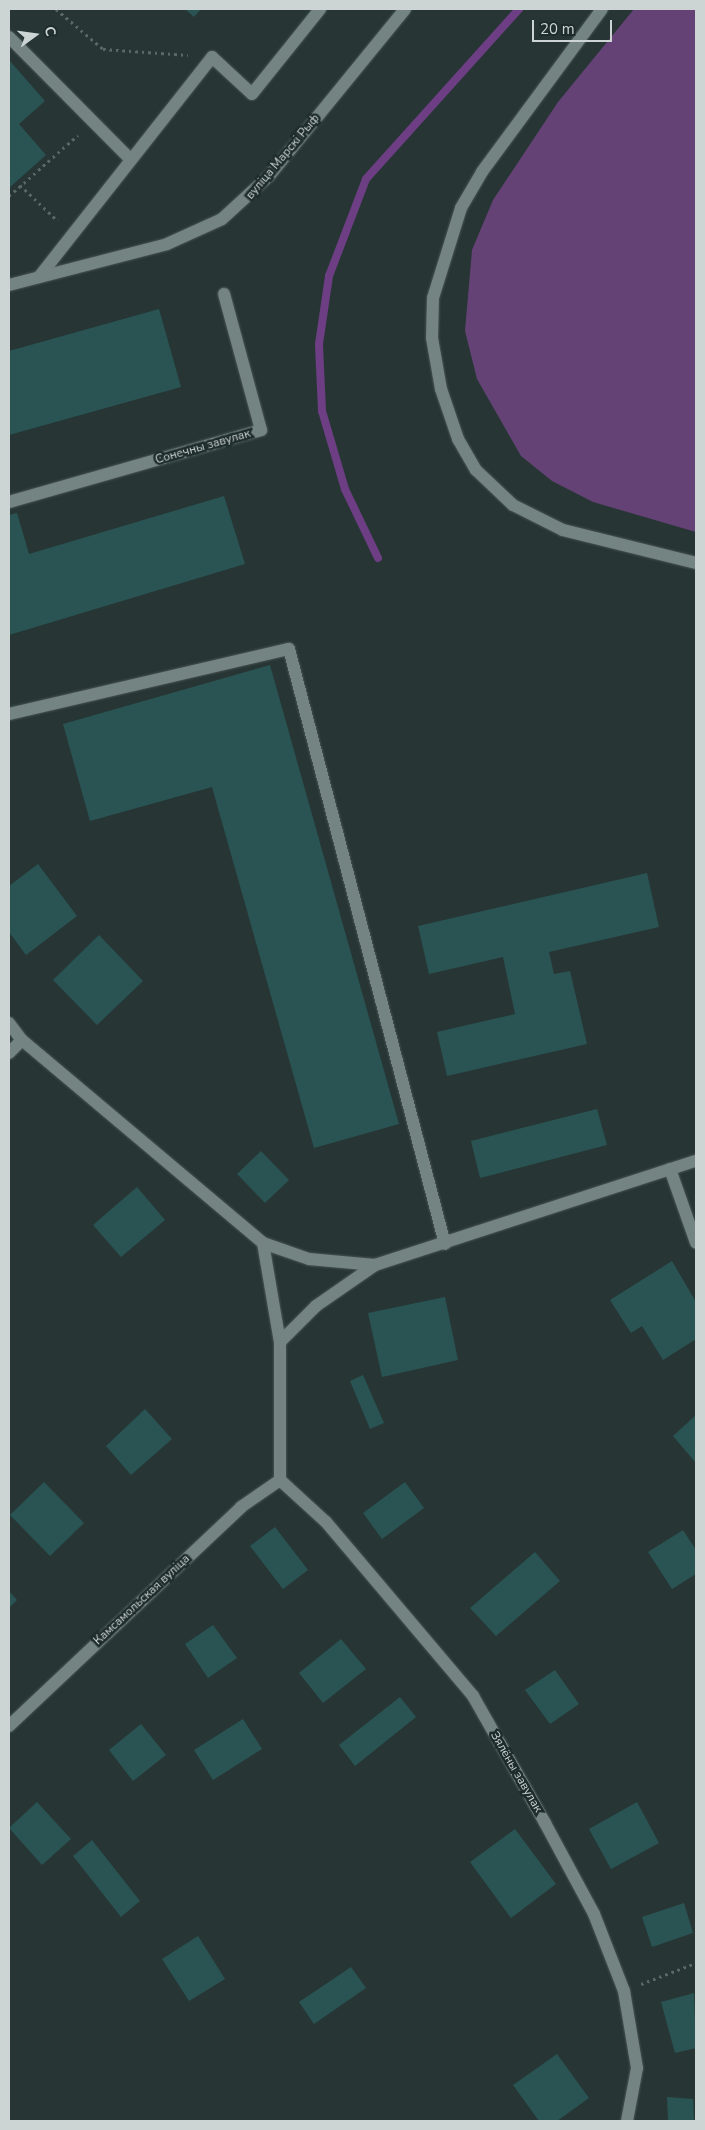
<!DOCTYPE html>
<meta charset="utf-8">
<style>
body{margin:0}
#map{position:relative;width:705px;height:2130px;overflow:hidden;background:#273635;font-family:"Nunito Sans",sans-serif}
div>[style]{position:absolute}
.green>*{inset:0;background:#644275}
.stream>*{height:8px;margin:-4px;padding:0 4px;transform-origin:4px;border-radius:4px;background:#6d3e84}
.building>*{inset:0;background:#295453}
.path>*{height:3px;margin-top:-1.5px;transform-origin:0;background:repeating-linear-gradient(90deg,#5a6767 0 2.5px,transparent 0 6.5px)}
.roads{filter:drop-shadow(0 0 1px #485453) drop-shadow(0 0 1px #485453)}
.minor>*{height:12px;margin:-6px;padding:0 6px;transform-origin:6px;border-radius:6px;background:#748483}
span{translate:-50% -50%;white-space:nowrap;text-align:center;line-height:1.15;-webkit-text-stroke:5px #1e2c2b;paint-order:stroke}
.street-label{font-size:12px;color:#ccd4d4}
.frame{position:absolute;inset:0;border:10px solid #ccd4d4;pointer-events:none}
.north{position:absolute;left:10px;top:10px;width:50px;height:50px;-webkit-text-stroke:4px #1e2c2b;paint-order:stroke;rotate:76deg;font-size:14px;font-weight:700;line-height:20px;text-align:center;color:#ccd4d4}
.north::after{content:'';display:block;margin:auto;width:18px;height:22px;background:#ccd4d4;clip-path:polygon(50% 0,100% 100%,50% 72%,0 100%)}
.scale{position:absolute;left:532px;top:20px;width:80px;height:22px;box-sizing:border-box;border:2px solid #ccd4d4;border-top:0;padding-left:6px;font-size:15px;line-height:18px;white-space:nowrap;color:#ccd4d4;-webkit-text-stroke:4px #1e2c2b;paint-order:stroke}
</style>
<div id="map">
<div class="green">
<i style="clip-path:polygon(634px 9px,696px 9px,696px 532px,593px 502px,552px 481px,521px 456px,477px 379px,465px 331px,472px 250px,493px 200px,558px 102px)"></i>
</div>
<div class="stream">
<i style="left:378px;top:558px;width:76px;rotate:-115.6deg"></i>
<i style="left:345px;top:489px;width:81px;rotate:-106.4deg"></i>
<i style="left:322px;top:411px;width:67px;rotate:-92.6deg"></i>
<i style="left:319px;top:344px;width:69px;rotate:-81.6deg"></i>
<i style="left:329px;top:276px;width:104px;rotate:-69.1deg"></i>
<i style="left:366px;top:179px;width:229px;rotate:-48deg"></i>
</div>
<div class="building">
<i style="clip-path:polygon(185px 9px,201px 9px,194px 17px)"></i>
<i style="clip-path:polygon(9px 60px,45px 101px,19px 124px,46px 155px,9px 188px)"></i>
<i style="clip-path:polygon(159px 309px,181px 387px,9px 435px,9px 351px)"></i>
<i style="clip-path:polygon(224px 496px,245px 564px,9px 635px,9px 515px,17px 513px,29px 554px)"></i>
<i style="clip-path:polygon(270px 665px,399px 1124px,314px 1148px,212px 787px,90px 821px,63px 724px)"></i>
<i style="clip-path:polygon(38px 864px,77px 916px,26px 955px,9px 932px,9px 886px)"></i>
<i style="clip-path:polygon(647px 873px,659px 927px,549px 952px,554px 974px,570px 971px,587px 1044px,447px 1076px,437px 1032px,515px 1014px,503px 957px,429px 974px,418px 926px)"></i>
<i style="clip-path:polygon(99px 935px,143px 981px,97px 1025px,53px 980px)"></i>
<i style="clip-path:polygon(597px 1109px,607px 1145px,480px 1178px,471px 1141px)"></i>
<i style="clip-path:polygon(261px 1151px,289px 1180px,265px 1203px,237px 1174px)"></i>
<i style="clip-path:polygon(137px 1187px,165px 1220px,121px 1257px,93px 1225px)"></i>
<i style="clip-path:polygon(672px 1261px,696px 1302px,696px 1339px,663px 1360px,642px 1326px,631px 1333px,610px 1300px)"></i>
<i style="clip-path:polygon(445px 1297px,458px 1360px,382px 1377px,368px 1313px)"></i>
<i style="clip-path:polygon(363px 1375px,384px 1423px,370px 1429px,350px 1381px)"></i>
<i style="clip-path:polygon(145px 1409px,172px 1439px,131px 1475px,106px 1446px)"></i>
<i style="clip-path:polygon(696px 1415px,696px 1463px,673px 1436px)"></i>
<i style="clip-path:polygon(44px 1482px,84px 1523px,50px 1556px,10px 1515px)"></i>
<i style="clip-path:polygon(405px 1482px,424px 1508px,382px 1539px,363px 1513px)"></i>
<i style="clip-path:polygon(275px 1527px,308px 1570px,283px 1589px,250px 1546px)"></i>
<i style="clip-path:polygon(683px 1530px,696px 1550px,696px 1574px,672px 1589px,648px 1552px)"></i>
<i style="clip-path:polygon(535px 1552px,560px 1581px,496px 1636px,470px 1608px)"></i>
<i style="clip-path:polygon(9px 1591px,17px 1600px,9px 1608px)"></i>
<i style="clip-path:polygon(213px 1625px,237px 1658px,208px 1678px,185px 1644px)"></i>
<i style="clip-path:polygon(341px 1639px,366px 1669px,323px 1703px,299px 1673px)"></i>
<i style="clip-path:polygon(555px 1670px,579px 1704px,550px 1724px,525px 1690px)"></i>
<i style="clip-path:polygon(400px 1697px,416px 1717px,355px 1766px,339px 1745px)"></i>
<i style="clip-path:polygon(243px 1719px,262px 1749px,213px 1780px,194px 1750px)"></i>
<i style="clip-path:polygon(141px 1724px,166px 1755px,133px 1781px,109px 1750px)"></i>
<i style="clip-path:polygon(37px 1802px,71px 1839px,42px 1865px,9px 1828px)"></i>
<i style="clip-path:polygon(637px 1802px,659px 1843px,611px 1869px,589px 1829px)"></i>
<i style="clip-path:polygon(515px 1829px,556px 1884px,511px 1918px,470px 1862px)"></i>
<i style="clip-path:polygon(92px 1840px,140px 1901px,121px 1917px,73px 1856px)"></i>
<i style="clip-path:polygon(684px 1903px,693px 1933px,652px 1947px,642px 1917px)"></i>
<i style="clip-path:polygon(198px 1936px,225px 1979px,189px 2001px,162px 1959px)"></i>
<i style="clip-path:polygon(351px 1967px,366px 1988px,314px 2024px,299px 2002px)"></i>
<i style="clip-path:polygon(694px 1993px,696px 2048px,675px 2053px,661px 2002px)"></i>
<i style="clip-path:polygon(557px 2054px,589px 2098px,557px 2121px,539px 2121px,513px 2085px)"></i>
<i style="clip-path:polygon(667px 2097px,693px 2099px,694px 2121px,668px 2121px)"></i>
</div>
<div class="path">
<i style="left:56px;top:9px;width:62px;rotate:40.4deg"></i>
<i style="left:103px;top:49px;width:85px;rotate:4deg"></i>
<i style="left:20px;top:185px;width:52px;rotate:43.5deg"></i>
<i style="left:9px;top:196px;width:92px;rotate:-41.5deg"></i>
<i style="left:641px;top:1984px;width:59px;rotate:-20.9deg"></i>
</div>
<div class="roads">
<div class="minor">
<i style="left:602px;top:9px;width:202px;rotate:126.4deg"></i>
<i style="left:482px;top:172px;width:42px;rotate:120.3deg"></i>
<i style="left:461px;top:208px;width:94px;rotate:107.3deg"></i>
<i style="left:433px;top:298px;width:40px;rotate:91.4deg"></i>
<i style="left:432px;top:338px;width:52px;rotate:80deg"></i>
<i style="left:441px;top:389px;width:53px;rotate:71.2deg"></i>
<i style="left:458px;top:439px;width:36px;rotate:60deg"></i>
<i style="left:476px;top:470px;width:51px;rotate:43.4deg"></i>
<i style="left:513px;top:505px;width:56px;rotate:26.6deg"></i>
<i style="left:563px;top:530px;width:137px;rotate:13.9deg"></i>
<i style="left:9px;top:37px;width:173px;rotate:45.2deg"></i>
<i style="left:39px;top:277px;width:280px;rotate:-51.8deg"></i>
<i style="left:212px;top:57px;width:54px;rotate:42.8deg"></i>
<i style="left:252px;top:94px;width:109px;rotate:-51.3deg"></i>
<i style="left:9px;top:285px;width:163px;rotate:-14.5deg"></i>
<i style="left:167px;top:244px;width:60px;rotate:-24.4deg"></i>
<i style="left:222px;top:219px;width:64px;rotate:-42.5deg"></i>
<i style="left:269px;top:176px;width:215px;rotate:-50.8deg"></i>
<i style="left:9px;top:502px;width:262px;rotate:-15.9deg"></i>
<i style="left:261px;top:430px;width:141px;rotate:-105.2deg"></i>
<i style="left:9px;top:714px;width:287px;rotate:-13.1deg"></i>
<i style="left:289px;top:649px;width:615px;rotate:75.31deg"></i>
<i style="left:9px;top:1023px;width:21px;rotate:53deg"></i>
<i style="left:22px;top:1040px;width:315px;rotate:40.1deg"></i>
<i style="left:263px;top:1243px;width:49px;rotate:19.2deg"></i>
<i style="left:309px;top:1259px;width:66px;rotate:5.2deg"></i>
<i style="left:375px;top:1265px;width:337px;rotate:-18deg"></i>
<i style="left:9px;top:1053px;width:18px;rotate:-45deg"></i>
<i style="left:670px;top:1169px;width:78px;rotate:70.6deg"></i>
<i style="left:263px;top:1243px;width:100px;rotate:80.3deg"></i>
<i style="left:280px;top:1342px;width:138px;rotate:90deg"></i>
<i style="left:280px;top:1342px;width:51px;rotate:-45deg"></i>
<i style="left:316px;top:1306px;width:72px;rotate:-34.8deg"></i>
<i style="left:280px;top:1480px;width:62px;rotate:42.4deg"></i>
<i style="left:326px;top:1522px;width:228px;rotate:49.8deg"></i>
<i style="left:473px;top:1696px;width:146px;rotate:60.4deg"></i>
<i style="left:545px;top:1823px;width:103px;rotate:61.7deg"></i>
<i style="left:594px;top:1914px;width:83px;rotate:68.7deg"></i>
<i style="left:624px;top:1991px;width:78px;rotate:80.4deg"></i>
<i style="left:637px;top:2068px;width:54px;rotate:100.7deg"></i>
<i style="left:9px;top:1726px;width:319px;rotate:-43.3deg"></i>
<i style="left:241px;top:1507px;width:47px;rotate:-34.7deg"></i>
</div>
</div>
<div class="street-label">
<span style="left:283px;top:157px;rotate:-50deg">вуліца Марскі Рыф</span>
<span style="left:203px;top:447px;rotate:-16deg">Сонечны завулак</span>
<span style="left:142px;top:1600px;rotate:-43deg">Камсамольская вуліца</span>
<span style="left:516px;top:1772px;rotate:60deg">Зялёны завулак</span>
</div>
<div class="frame"></div>
<div class="north">С</div>
<div class="scale">20 m</div>
</div>
